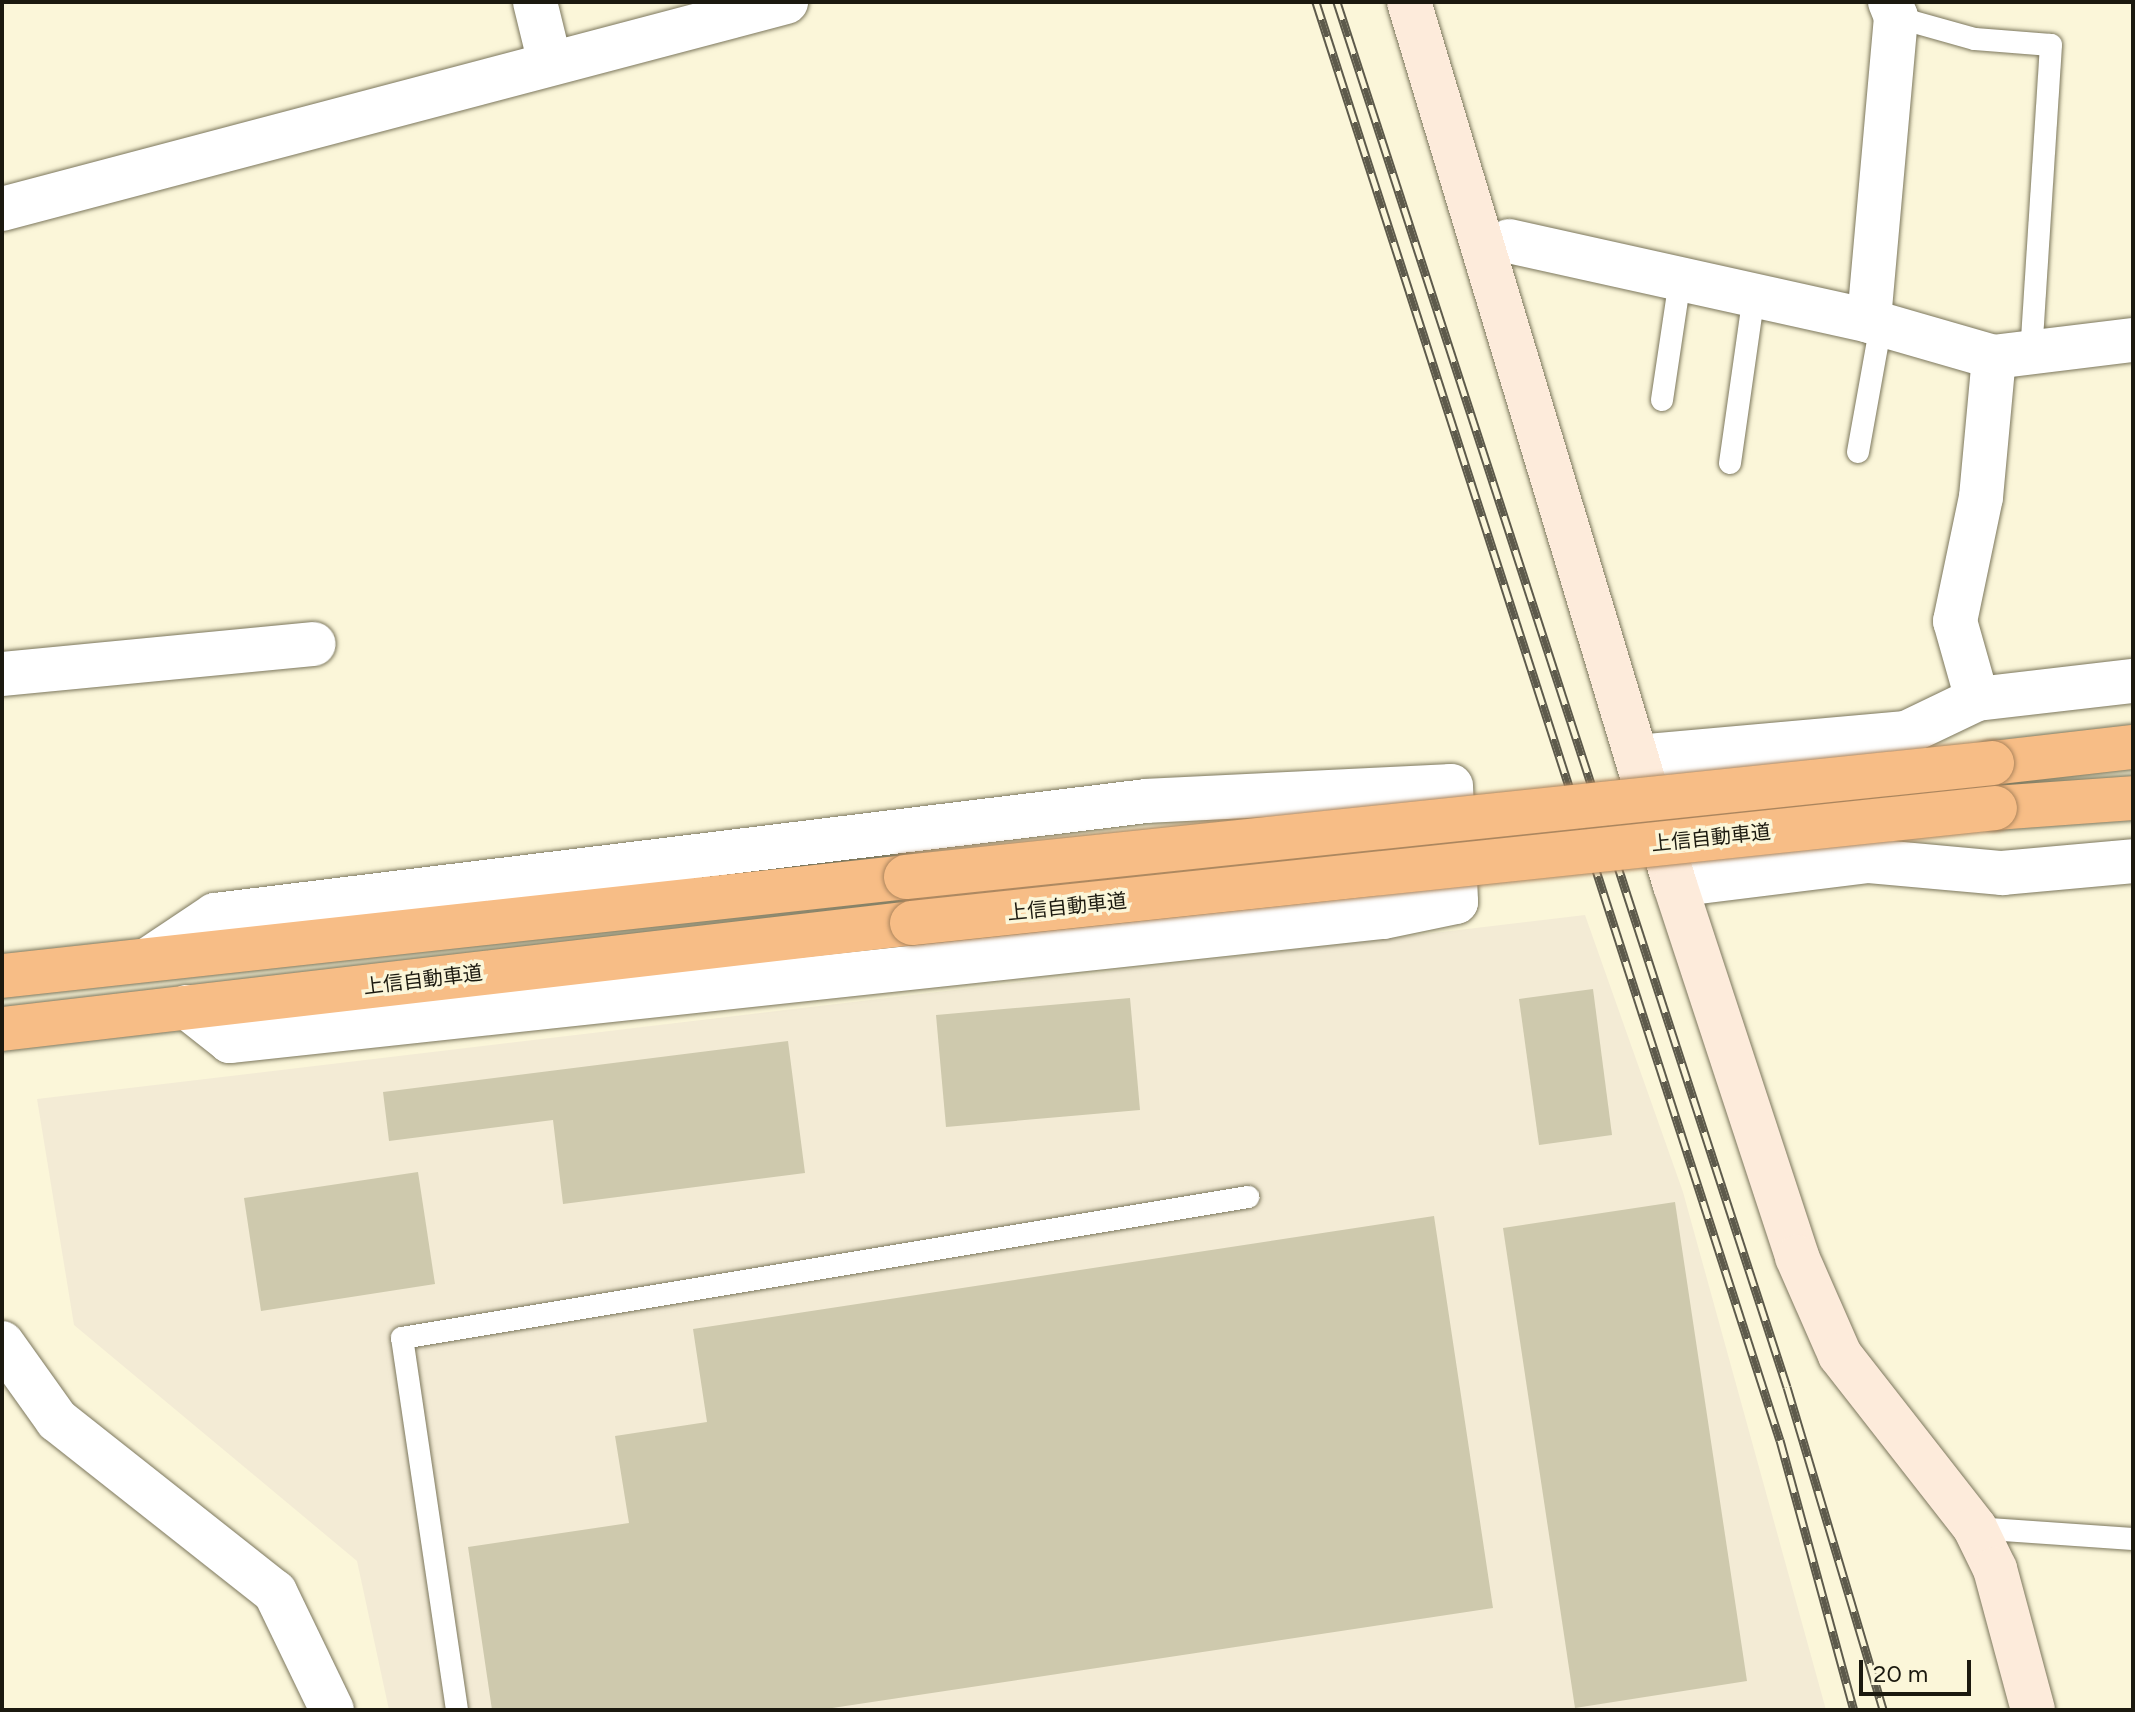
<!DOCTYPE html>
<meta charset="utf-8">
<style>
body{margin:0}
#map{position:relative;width:2135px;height:1712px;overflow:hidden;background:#fbf6d9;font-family:Figtree,"Noto Sans JP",sans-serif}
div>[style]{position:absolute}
.industrial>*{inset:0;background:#f3ebd5}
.building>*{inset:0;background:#cec9ad}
.roads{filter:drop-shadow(0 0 2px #7c775d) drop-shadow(0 0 2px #7c775d)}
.lane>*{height:22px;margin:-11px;padding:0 11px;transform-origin:11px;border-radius:11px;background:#fff}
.street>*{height:44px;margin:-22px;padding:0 22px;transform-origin:22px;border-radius:22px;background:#fff}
.secondary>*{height:44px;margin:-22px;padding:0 22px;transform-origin:22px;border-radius:22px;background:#fdebdb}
.highway>*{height:44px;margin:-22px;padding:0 22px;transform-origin:22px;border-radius:22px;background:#f7bd86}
.rail>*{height:9px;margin-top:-4.5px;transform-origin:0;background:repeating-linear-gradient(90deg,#fbf6d9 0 18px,#5d5a4b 0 36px);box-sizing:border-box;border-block:2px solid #5d5a4b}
.bridges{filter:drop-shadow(0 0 2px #aa845c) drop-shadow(0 0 2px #aa845c)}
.highway-bridge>*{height:44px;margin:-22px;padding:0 22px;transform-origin:22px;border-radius:22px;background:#f7bd86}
span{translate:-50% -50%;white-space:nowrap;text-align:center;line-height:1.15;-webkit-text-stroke:7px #fbf6d9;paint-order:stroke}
.street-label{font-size:20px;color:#1b190f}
.frame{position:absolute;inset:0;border:4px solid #1b190f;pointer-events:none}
.scale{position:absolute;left:1859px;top:1660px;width:112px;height:36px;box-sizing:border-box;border:4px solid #1b190f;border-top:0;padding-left:10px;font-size:24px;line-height:28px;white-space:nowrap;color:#1b190f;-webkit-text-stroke:6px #fbf6d9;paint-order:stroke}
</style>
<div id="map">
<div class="industrial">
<i style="clip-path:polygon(1585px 915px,1683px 1192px,1826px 1710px,389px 1710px,357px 1561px,74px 1325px,37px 1099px)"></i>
</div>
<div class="building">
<i style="clip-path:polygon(1593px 989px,1612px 1135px,1539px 1145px,1519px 999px)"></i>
<i style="clip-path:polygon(1130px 998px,1140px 1110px,946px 1127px,936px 1015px)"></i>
<i style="clip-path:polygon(788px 1041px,805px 1173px,563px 1204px,553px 1120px,389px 1141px,383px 1092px)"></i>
<i style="clip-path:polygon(418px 1172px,435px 1284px,261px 1311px,244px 1198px)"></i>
<i style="clip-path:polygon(1675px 1202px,1747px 1681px,1575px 1708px,1503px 1228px)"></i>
<i style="clip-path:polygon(1434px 1216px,1493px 1608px,819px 1710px,492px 1710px,468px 1547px,629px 1523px,615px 1436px,707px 1422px,693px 1329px)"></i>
</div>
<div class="roads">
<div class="lane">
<i style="left:1896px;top:17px;width:82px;rotate:15.6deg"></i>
<i style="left:1975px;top:39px;width:76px;rotate:4.5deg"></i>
<i style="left:2051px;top:45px;width:307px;rotate:93.7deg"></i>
<i style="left:1662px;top:400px;width:122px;rotate:-81.5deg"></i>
<i style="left:1858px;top:452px;width:130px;rotate:-79.8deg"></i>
<i style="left:1730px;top:463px;width:170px;rotate:-81.9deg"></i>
<i style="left:1975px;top:1528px;width:158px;rotate:4deg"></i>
<i style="left:457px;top:1710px;width:376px;rotate:-98.4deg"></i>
<i style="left:402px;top:1338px;width:858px;rotate:-9.46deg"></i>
</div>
<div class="street">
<i style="left:535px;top:2px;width:63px;rotate:76.2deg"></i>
<i style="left:1890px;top:2px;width:16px;rotate:68deg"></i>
<i style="left:1896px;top:17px;width:305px;rotate:95.1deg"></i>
<i style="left:1869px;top:321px;width:130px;rotate:16.1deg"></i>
<i style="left:1994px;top:357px;width:141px;rotate:95.3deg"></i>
<i style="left:1981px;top:497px;width:127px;rotate:101.8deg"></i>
<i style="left:1955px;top:621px;width:81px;rotate:74.2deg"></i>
<i style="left:2px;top:209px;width:811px;rotate:-14.79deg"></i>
<i style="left:1509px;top:241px;width:369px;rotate:12.5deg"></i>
<i style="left:1994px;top:357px;width:140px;rotate:-7deg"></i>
<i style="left:2px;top:674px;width:313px;rotate:-5.5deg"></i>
<i style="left:1637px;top:757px;width:270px;rotate:-5.1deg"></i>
<i style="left:1906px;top:733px;width:79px;rotate:-25.6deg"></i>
<i style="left:1977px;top:699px;width:157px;rotate:-6.6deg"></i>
<i style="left:1675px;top:885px;width:195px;rotate:-7.1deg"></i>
<i style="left:1869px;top:861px;width:134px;rotate:5.2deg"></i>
<i style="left:2002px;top:873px;width:132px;rotate:-5.2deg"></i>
<i style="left:152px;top:957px;width:76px;rotate:-33.7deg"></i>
<i style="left:215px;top:915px;width:938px;rotate:-6.98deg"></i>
<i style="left:1146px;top:801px;width:305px;rotate:-2.8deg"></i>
<i style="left:1451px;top:786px;width:116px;rotate:87.5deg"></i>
<i style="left:1456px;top:902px;width:75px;rotate:168.4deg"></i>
<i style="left:1383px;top:917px;width:1160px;rotate:173.86deg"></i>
<i style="left:230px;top:1041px;width:55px;rotate:-141.7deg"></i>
<i style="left:2px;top:1343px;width:95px;rotate:54.5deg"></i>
<i style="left:57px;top:1420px;width:278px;rotate:38.3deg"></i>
<i style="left:275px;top:1592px;width:131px;rotate:64.2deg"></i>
</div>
<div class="secondary">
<i style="left:1409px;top:2px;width:922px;rotate:73.24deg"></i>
<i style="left:1675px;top:885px;width:391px;rotate:71.8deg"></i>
<i style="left:1797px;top:1257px;width:107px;rotate:66.3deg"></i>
<i style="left:1840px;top:1355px;width:219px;rotate:52deg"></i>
<i style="left:1975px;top:1528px;width:46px;rotate:64deg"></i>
<i style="left:1995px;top:1569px;width:146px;rotate:74.9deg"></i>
</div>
<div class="highway">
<i style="left:1992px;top:763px;width:142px;rotate:-6.5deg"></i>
<i style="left:1995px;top:808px;width:138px;rotate:-4.1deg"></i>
<i style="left:2px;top:976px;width:909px;rotate:-6.25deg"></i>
<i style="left:2px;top:1029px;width:916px;rotate:-6.64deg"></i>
</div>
</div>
<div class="rail">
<i style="left:1316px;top:2px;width:1511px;rotate:72.12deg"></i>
<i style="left:1780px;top:1440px;width:280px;rotate:74.7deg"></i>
<i style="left:1337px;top:2px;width:1456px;rotate:72deg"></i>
<i style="left:1787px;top:1387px;width:337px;rotate:73.4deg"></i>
</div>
<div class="bridges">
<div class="highway-bridge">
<i style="left:906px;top:877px;width:1092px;rotate:-5.99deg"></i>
<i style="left:912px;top:923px;width:1089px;rotate:-6.06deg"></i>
</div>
</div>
<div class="street-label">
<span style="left:1711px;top:838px;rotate:-6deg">上信自動車道</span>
<span style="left:1067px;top:907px;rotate:-6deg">上信自動車道</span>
<span style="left:423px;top:980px;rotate:-7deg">上信自動車道</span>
</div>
<div class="frame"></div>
<div class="scale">20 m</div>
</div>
